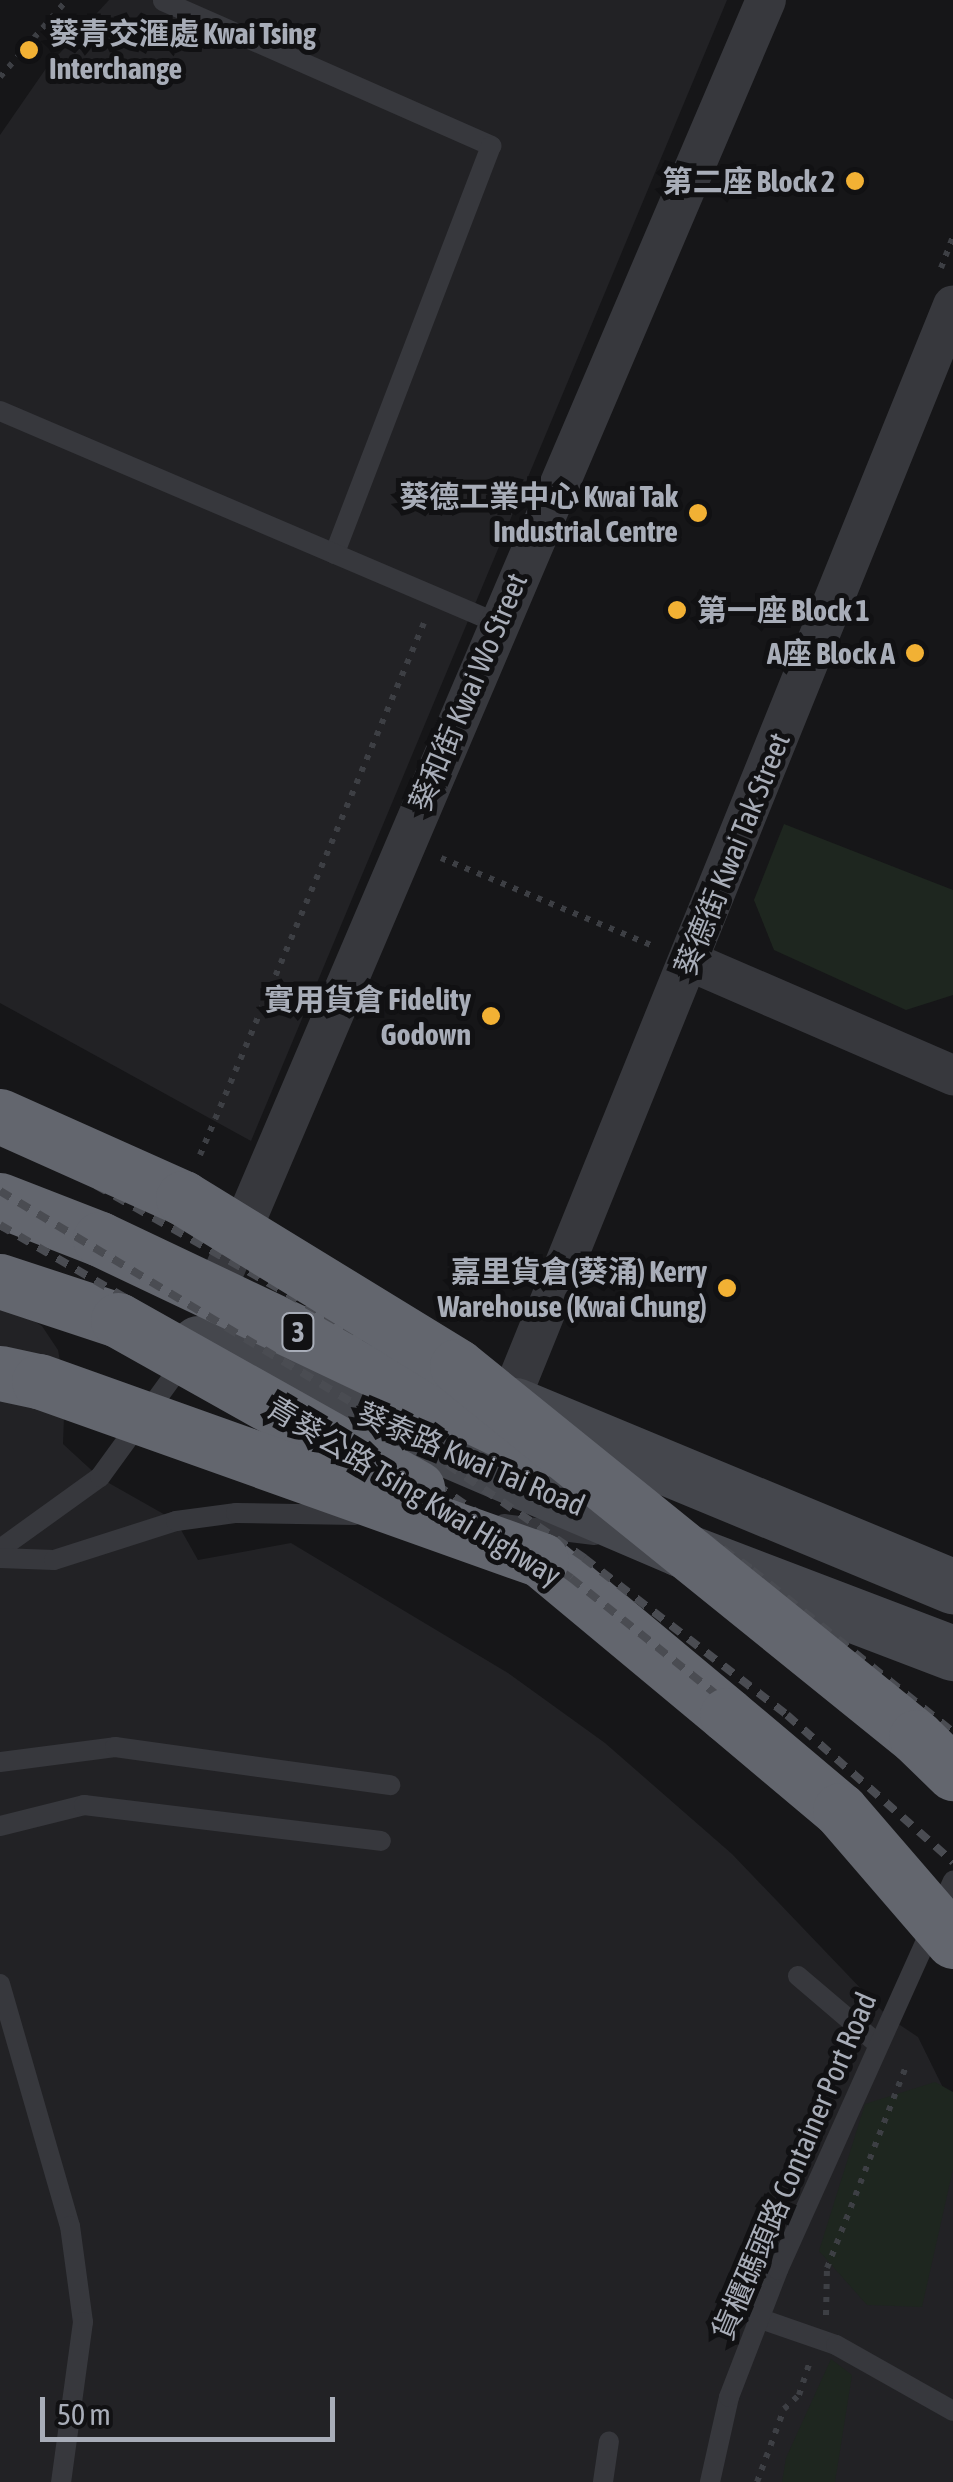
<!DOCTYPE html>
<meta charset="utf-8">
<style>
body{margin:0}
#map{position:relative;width:953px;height:2482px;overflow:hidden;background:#161618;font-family:"Asap Condensed","Noto Sans TC",sans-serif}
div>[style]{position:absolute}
.built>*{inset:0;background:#222225}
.green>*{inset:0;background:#1e261f}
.path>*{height:6px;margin-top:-3px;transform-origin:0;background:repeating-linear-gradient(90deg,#3d3f44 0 5px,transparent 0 13px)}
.lane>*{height:20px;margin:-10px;padding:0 10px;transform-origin:10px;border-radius:10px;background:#37383d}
.street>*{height:40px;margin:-20px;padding:0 20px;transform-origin:20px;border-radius:20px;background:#37383d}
.secondary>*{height:55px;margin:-27.5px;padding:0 27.5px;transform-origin:27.5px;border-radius:27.5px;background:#45474d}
.highway>*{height:55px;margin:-27.5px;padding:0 27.5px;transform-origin:27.5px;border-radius:27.5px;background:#63666e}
.rail>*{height:8px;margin-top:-4px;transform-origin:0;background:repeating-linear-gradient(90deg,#4a4c52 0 12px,transparent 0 22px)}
.highway-bridge>*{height:55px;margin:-27.5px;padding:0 27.5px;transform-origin:27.5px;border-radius:27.5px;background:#63666e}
.dots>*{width:28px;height:28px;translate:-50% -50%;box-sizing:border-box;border:5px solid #111113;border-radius:50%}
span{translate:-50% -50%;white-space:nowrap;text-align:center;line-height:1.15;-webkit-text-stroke:10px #111113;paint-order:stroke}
.shield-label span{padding:2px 8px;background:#111113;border:2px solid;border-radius:8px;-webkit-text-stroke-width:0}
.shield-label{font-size:28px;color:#a8adb8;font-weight:700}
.poi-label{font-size:30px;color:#a8adb8;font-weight:700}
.left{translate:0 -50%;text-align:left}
.right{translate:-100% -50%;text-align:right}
.street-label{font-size:30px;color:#a8adb8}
.scale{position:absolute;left:40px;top:2397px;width:295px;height:45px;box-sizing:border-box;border:5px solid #a8adb8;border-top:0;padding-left:12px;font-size:30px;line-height:35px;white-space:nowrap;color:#a8adb8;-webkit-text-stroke:8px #111113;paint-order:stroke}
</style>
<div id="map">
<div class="built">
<i style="clip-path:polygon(109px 0,727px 0,251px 1141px,0 1003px,0 135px,47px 67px)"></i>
<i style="clip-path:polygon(0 1300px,42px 1326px,58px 1350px,65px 1389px,63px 1444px,100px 1478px,176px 1521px,198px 1560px,291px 1543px,508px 1673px,605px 1743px,732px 1854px,888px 2017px,918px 2037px,953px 2108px,953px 2482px,0 2482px)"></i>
</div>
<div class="green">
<i style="clip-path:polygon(784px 824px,953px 890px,953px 995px,906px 1010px,774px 950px,754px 900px)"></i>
<i style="clip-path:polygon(935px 2082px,953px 2092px,953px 2169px,922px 2307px,867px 2305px,819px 2251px,865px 2104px)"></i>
<i style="clip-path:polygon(831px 2359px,852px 2375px,835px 2482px,782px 2482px,786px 2458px)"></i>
</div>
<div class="path">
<i style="left:0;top:77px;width:102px;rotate:-49deg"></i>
<i style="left:941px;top:268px;width:33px;rotate:-69deg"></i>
<i style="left:441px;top:858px;width:233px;rotate:22.5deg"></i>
<i style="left:200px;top:1155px;width:577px;rotate:-67.17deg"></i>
<i style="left:826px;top:2315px;width:47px;rotate:-88.8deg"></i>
<i style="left:827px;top:2268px;width:219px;rotate:-68.6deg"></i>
<i style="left:757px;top:2482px;width:78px;rotate:-69.7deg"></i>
<i style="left:784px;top:2409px;width:21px;rotate:-43deg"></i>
<i style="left:799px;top:2395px;width:32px;rotate:-72deg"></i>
</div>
<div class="lane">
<i style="left:163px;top:1px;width:359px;rotate:23.8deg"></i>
<i style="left:491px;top:146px;width:437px;rotate:111deg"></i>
<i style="left:0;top:411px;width:540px;rotate:23.1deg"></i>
<i style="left:504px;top:1524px;width:91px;rotate:7deg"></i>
<i style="left:0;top:1549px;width:123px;rotate:-35.8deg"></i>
<i style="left:100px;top:1477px;width:145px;rotate:-54deg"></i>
<i style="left:0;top:1558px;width:54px;rotate:2.1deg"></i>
<i style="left:54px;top:1560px;width:128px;rotate:-17.7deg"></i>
<i style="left:176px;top:1521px;width:61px;rotate:-7.6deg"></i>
<i style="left:236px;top:1513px;width:119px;rotate:1deg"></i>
<i style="left:0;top:1762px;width:116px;rotate:-7.4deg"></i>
<i style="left:115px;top:1747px;width:278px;rotate:7.9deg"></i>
<i style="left:0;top:1826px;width:87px;rotate:-14deg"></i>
<i style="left:84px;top:1805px;width:299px;rotate:6.9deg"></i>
<i style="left:798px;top:1976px;width:105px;rotate:40.4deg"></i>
<i style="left:0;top:1984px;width:252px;rotate:73.9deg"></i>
<i style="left:70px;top:2226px;width:97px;rotate:82.3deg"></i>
<i style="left:83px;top:2322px;width:162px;rotate:97.8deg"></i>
<i style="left:761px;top:2319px;width:79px;rotate:19.1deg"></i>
<i style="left:836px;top:2345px;width:134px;rotate:29.4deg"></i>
<i style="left:603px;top:2482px;width:41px;rotate:-81.7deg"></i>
<i style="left:710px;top:2482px;width:87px;rotate:-77.4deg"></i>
<i style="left:729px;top:2397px;width:136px;rotate:-68.9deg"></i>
<i style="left:778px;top:2270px;width:427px;rotate:-65.8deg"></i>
</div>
<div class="street">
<i style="left:689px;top:961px;width:288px;rotate:23.4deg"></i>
<i style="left:222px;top:1276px;width:1387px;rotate:-66.91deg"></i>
<i style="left:509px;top:1402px;width:1183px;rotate:-67.96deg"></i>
</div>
<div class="secondary">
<i style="left:198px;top:1343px;width:524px;rotate:23.14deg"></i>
<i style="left:680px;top:1549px;width:292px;rotate:20.9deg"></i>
<i style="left:515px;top:1405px;width:474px;rotate:22.5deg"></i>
</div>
<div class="highway">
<i style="left:0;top:1200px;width:107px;rotate:21.3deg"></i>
<i style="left:100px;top:1239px;width:490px;rotate:25.4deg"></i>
<i style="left:0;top:1281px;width:124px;rotate:18.3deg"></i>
<i style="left:0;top:1373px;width:40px;rotate:12deg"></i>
<i style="left:541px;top:1560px;width:242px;rotate:39.8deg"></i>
</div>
<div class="rail">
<i style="left:0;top:1100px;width:587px;rotate:30.14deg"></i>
<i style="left:508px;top:1395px;width:300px;rotate:35.6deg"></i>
<i style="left:752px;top:1570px;width:258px;rotate:38.9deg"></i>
<i style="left:0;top:1131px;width:573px;rotate:29.47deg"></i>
<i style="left:499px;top:1413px;width:569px;rotate:37.07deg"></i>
<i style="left:0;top:1191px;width:458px;rotate:31deg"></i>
<i style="left:393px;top:1427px;width:232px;rotate:34.4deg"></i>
<i style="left:584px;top:1558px;width:257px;rotate:37.7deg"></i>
<i style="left:787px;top:1715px;width:222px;rotate:41.5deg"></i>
<i style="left:0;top:1225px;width:442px;rotate:30.2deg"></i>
<i style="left:382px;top:1447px;width:230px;rotate:34.7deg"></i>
<i style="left:571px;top:1578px;width:258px;rotate:38.7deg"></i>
<i style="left:772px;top:1739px;width:250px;rotate:43.7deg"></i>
</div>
<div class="highway-bridge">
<i style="left:0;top:1116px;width:201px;rotate:24.1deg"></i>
<i style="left:183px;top:1198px;width:321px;rotate:31.5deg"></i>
<i style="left:457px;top:1366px;width:590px;rotate:38.95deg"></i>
<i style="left:916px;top:1737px;width:52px;rotate:44.2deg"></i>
<i style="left:118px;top:1320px;width:343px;rotate:29.3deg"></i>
<i style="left:39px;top:1381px;width:533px;rotate:19.62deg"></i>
<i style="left:727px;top:1715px;width:148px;rotate:40.1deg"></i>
<i style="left:840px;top:1810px;width:173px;rotate:49.2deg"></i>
</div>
<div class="dots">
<i style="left:29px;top:50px;background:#f2b134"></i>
<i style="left:855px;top:181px;background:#f2b134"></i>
<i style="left:698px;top:513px;background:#f2b134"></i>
<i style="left:677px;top:610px;background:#f2b134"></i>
<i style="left:915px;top:653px;background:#f2b134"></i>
<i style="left:491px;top:1016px;background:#f2b134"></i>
<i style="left:727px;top:1288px;background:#f2b134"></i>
</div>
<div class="shield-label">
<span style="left:298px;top:1332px">3</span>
</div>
<div class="poi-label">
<span class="left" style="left:49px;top:50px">葵青交滙處 Kwai Tsing<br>Interchange</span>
<span class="right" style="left:835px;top:181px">第二座 Block 2</span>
<span class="right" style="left:678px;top:513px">葵德工業中心 Kwai Tak<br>Industrial Centre</span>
<span class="left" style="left:697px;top:610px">第一座 Block 1</span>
<span class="right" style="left:895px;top:653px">A座 Block A</span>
<span class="right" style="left:471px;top:1016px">實用貨倉 Fidelity<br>Godown</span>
<span class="right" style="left:707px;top:1288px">嘉里貨倉(葵涌) Kerry<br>Warehouse (Kwai Chung)</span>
</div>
<div class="street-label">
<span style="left:468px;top:692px;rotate:-67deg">葵和街 Kwai Wo Street</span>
<span style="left:732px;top:854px;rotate:-68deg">葵德街 Kwai Tak Street</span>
<span style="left:471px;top:1459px;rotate:23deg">葵泰路 Kwai Tai Road</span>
<span style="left:414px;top:1491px;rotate:31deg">青葵公路 Tsing Kwai Highway</span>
<span style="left:794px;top:2166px;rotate:-67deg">貨櫃碼頭路 Container Port Road</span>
</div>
<div class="scale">50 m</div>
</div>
